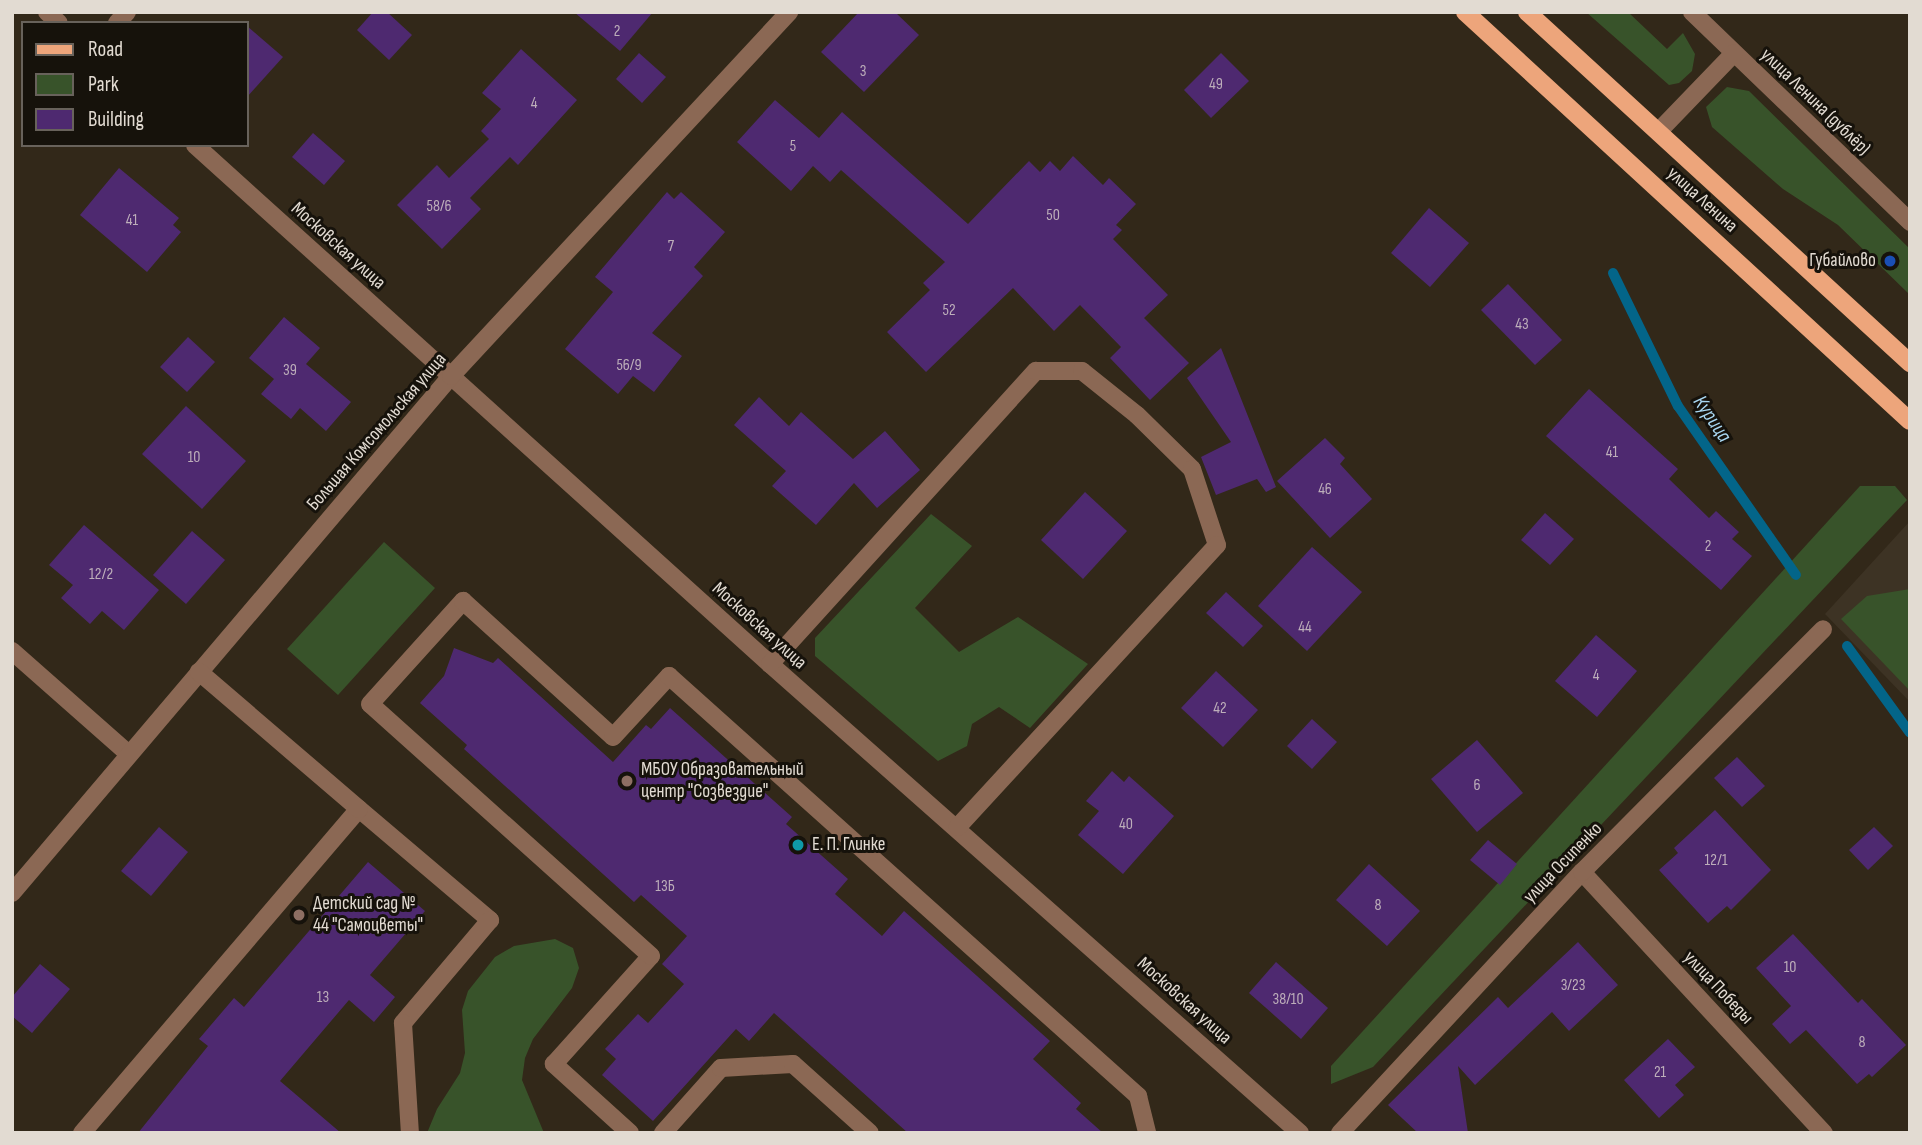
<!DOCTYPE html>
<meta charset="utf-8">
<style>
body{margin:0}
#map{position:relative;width:1922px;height:1145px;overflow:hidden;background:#322819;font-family:"Sofia Sans Condensed",sans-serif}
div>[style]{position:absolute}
.commercial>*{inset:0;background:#3d3324}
.green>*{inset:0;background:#38532a}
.stream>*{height:10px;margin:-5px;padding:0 5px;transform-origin:5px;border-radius:5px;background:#036589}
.building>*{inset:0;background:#4e2970}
.minor>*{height:18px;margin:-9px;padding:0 9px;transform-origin:9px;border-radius:9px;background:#8b6854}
.major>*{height:18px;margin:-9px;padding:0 9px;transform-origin:9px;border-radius:9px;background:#eda57b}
.dots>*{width:19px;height:19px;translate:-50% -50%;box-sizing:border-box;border:4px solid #16120b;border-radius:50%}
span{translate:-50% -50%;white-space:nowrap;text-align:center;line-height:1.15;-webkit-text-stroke:6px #16120b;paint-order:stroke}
.number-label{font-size:16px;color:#bdaeba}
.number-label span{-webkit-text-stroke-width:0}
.street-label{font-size:19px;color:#e2dbd2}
.poi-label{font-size:19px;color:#e2dbd2}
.right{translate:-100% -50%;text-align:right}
.left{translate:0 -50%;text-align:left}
.water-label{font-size:21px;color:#a8d6f0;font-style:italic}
.frame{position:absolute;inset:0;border:14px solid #e2dbd2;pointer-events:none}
.legend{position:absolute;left:21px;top:21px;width:228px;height:126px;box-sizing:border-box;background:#16120b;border:2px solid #68625b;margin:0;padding:9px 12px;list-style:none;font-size:21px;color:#e2dbd2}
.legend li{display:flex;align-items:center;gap:14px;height:35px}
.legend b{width:35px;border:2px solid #68625b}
</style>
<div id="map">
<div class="commercial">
<i style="clip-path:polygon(1910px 521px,1910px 702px,1825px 614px)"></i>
</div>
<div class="green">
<i style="clip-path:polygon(1586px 12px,1628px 12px,1667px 49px,1683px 33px,1695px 54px,1692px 71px,1679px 83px,1669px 85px)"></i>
<i style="clip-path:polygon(1727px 87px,1749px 91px,1910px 249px,1910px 295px,1838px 225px,1783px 189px,1712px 127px,1706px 107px)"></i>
<i style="clip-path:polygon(1860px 486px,1895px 486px,1907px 500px,1373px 1067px,1331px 1084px,1331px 1066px)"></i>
<i style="clip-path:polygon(931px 514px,972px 546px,915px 608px,959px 652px,1018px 617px,1088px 664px,1030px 728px,999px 707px,972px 724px,967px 746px,938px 761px,815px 656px,815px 638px)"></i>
<i style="clip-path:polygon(384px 542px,435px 588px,338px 695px,287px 649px)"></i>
<i style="clip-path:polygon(1910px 589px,1910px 691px,1841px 619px,1867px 596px)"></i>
<i style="clip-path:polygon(555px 939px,573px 948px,579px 968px,572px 988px,533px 1039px,525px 1058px,522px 1080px,544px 1133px,427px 1133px,437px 1109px,460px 1073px,465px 1053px,462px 1010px,468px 991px,495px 957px,514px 946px)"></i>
</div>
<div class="stream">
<i style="left:1613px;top:273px;width:148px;rotate:64deg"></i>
<i style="left:1678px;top:406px;width:206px;rotate:55.1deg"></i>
<i style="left:1847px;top:646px;width:107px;rotate:54.1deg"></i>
</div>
<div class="building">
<i style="clip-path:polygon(373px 12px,387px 12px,412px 35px,389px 60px,357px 30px)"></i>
<i style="clip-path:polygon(574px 12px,653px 12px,620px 51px)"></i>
<i style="clip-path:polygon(859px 12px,895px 12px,919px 35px,864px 92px,821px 52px)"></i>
<i style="clip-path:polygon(247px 26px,283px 57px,247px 97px)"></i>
<i style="clip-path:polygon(521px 49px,577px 100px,518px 165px,510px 157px,470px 198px,481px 209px,442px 249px,397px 205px,437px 165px,449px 178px,489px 139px,481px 131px,501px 109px,482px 93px)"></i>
<i style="clip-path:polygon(639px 53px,666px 77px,642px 103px,616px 79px)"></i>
<i style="clip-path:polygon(1221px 53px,1249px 81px,1211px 118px,1184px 90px)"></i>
<i style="clip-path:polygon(775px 100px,819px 138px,842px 112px,968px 224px,1029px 161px,1040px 172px,1050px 161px,1060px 171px,1073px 156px,1103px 185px,1109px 178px,1136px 204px,1116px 225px,1122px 230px,1113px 239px,1168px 295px,1144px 318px,1189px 363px,1150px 400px,1110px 358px,1121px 347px,1080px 305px,1054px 331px,1013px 288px,926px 372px,887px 332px,930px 290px,923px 283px,945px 262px,841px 170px,830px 182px,813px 166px,791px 191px,737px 142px)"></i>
<i style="clip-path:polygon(313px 133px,345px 161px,324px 185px,292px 157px)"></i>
<i style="clip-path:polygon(119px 168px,179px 218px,173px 225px,181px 232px,147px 272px,80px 215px)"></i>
<i style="clip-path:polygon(667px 192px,674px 199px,681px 192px,725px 232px,694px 267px,703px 276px,652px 333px,682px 356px,654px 392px,633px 376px,618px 394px,565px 349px,613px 292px,595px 277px)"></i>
<i style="clip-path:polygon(1429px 208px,1469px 243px,1430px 287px,1391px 253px)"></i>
<i style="clip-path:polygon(1508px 284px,1562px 340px,1535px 365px,1481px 310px)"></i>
<i style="clip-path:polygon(284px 317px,320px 348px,306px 364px,351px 402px,326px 431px,300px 408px,291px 419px,261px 394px,274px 379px,249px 358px)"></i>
<i style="clip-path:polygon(188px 337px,215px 362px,187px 392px,160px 367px)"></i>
<i style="clip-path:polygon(1221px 348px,1276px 487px,1266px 492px,1257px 479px,1216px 495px,1201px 457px,1231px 442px,1187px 378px)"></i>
<i style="clip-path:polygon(1589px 389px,1678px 469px,1669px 479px,1709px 518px,1716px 511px,1739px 532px,1732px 539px,1752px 556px,1721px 590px,1546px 436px)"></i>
<i style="clip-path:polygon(759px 397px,789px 426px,801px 412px,853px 459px,885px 431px,920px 470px,877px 508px,854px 483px,816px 525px,772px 486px,786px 471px,734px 425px)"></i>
<i style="clip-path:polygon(186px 406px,246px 461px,202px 509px,142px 454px)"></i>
<i style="clip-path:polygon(1325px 438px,1345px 458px,1340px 464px,1372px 499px,1330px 538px,1277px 481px)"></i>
<i style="clip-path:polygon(1085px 492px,1127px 531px,1083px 579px,1041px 540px)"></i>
<i style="clip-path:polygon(1545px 513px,1574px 539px,1550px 565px,1521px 540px)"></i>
<i style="clip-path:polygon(84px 525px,159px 590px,124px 630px,102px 611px,90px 624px,61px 598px,73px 585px,49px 565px)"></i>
<i style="clip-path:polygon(192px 531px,225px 560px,186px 604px,153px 575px)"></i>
<i style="clip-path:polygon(1312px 547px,1362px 592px,1307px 651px,1258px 606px)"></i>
<i style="clip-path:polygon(1226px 592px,1263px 626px,1243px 647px,1206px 613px)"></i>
<i style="clip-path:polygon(1596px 635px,1637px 671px,1597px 717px,1555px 681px)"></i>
<i style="clip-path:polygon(454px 648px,493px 663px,498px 658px,613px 762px,646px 725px,651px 729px,670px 708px,792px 817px,786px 824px,848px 879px,835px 894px,882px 936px,904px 911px,1050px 1041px,1033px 1059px,1081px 1103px,1076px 1109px,1103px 1133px,908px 1133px,774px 1013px,749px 1041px,736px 1029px,653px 1121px,602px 1075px,616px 1059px,605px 1049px,638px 1014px,648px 1023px,684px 984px,662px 964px,687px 936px,641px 895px,634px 902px,464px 749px,467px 745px,420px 703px,444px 676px)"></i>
<i style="clip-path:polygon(1216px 671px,1258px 710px,1223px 747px,1181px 708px)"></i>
<i style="clip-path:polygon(1312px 719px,1337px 742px,1312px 769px,1287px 746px)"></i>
<i style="clip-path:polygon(1477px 740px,1523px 793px,1477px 832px,1431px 779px)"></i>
<i style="clip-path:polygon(1737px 757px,1765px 786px,1742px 807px,1714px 778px)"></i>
<i style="clip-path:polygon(1112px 771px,1124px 782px,1129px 776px,1174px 816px,1123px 874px,1078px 835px,1099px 811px,1086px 801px)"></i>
<i style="clip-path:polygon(1715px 810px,1771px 870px,1731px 910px,1727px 906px,1708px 923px,1659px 870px,1678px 853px,1674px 848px)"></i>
<i style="clip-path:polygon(159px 827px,188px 852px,151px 896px,121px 871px)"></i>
<i style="clip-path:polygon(1874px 827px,1893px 846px,1868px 870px,1849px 850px)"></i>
<i style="clip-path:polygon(1488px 840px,1517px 864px,1500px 885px,1470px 860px)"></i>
<i style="clip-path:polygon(368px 862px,425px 911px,370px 975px,395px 997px,374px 1022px,349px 1000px,280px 1081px,341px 1133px,138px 1133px,208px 1046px,199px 1039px,234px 998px,244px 1007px)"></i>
<i style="clip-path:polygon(1369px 864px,1420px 911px,1387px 946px,1336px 900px)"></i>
<i style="clip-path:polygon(1793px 934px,1858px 1003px,1862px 999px,1906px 1045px,1872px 1077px,1869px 1074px,1857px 1084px,1806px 1030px,1790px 1044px,1772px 1024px,1791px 1006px,1756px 968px)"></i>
<i style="clip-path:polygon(1578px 942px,1618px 985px,1569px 1031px,1552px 1012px,1475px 1085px,1458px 1066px,1468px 1133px,1418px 1133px,1388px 1105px,1498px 997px,1508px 1008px)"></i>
<i style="clip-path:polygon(1276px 962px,1328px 1008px,1301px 1039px,1249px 993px)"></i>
<i style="clip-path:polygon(40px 964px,70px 989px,32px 1033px,12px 1016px,12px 997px)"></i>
<i style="clip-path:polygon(1668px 1039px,1695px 1067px,1675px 1085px,1684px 1095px,1659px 1118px,1624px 1080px)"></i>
</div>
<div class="minor">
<i style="left:47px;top:12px;width:16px;rotate:43deg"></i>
<i style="left:1692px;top:12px;width:303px;rotate:43.9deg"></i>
<i style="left:117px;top:23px;width:15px;rotate:-48deg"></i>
<i style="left:1659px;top:131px;width:108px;rotate:-46.1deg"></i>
<i style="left:195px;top:145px;width:775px;rotate:42.07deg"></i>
<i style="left:770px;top:664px;width:708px;rotate:41.51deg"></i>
<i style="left:12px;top:651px;width:156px;rotate:41.4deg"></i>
<i style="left:770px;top:664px;width:396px;rotate:-47.8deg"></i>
<i style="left:1036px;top:371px;width:46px"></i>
<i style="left:1082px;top:371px;width:70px;rotate:38.7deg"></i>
<i style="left:1137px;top:415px;width:77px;rotate:44.5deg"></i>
<i style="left:1192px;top:469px;width:80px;rotate:71.8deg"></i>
<i style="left:1217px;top:545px;width:383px;rotate:132.6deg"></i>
<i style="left:359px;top:809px;width:172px;rotate:40.3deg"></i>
<i style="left:490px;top:920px;width:135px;rotate:130.2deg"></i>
<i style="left:403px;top:1023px;width:110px;rotate:86.4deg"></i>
<i style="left:1582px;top:872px;width:356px;rotate:47.2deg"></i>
<i style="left:12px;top:893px;width:678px;rotate:-49.66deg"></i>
<i style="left:451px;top:376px;width:497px;rotate:-47.1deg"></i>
<i style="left:82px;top:1133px;width:426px;rotate:-49.5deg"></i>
<i style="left:359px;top:809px;width:211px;rotate:-139.4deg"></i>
<i style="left:630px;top:1133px;width:103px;rotate:-137.8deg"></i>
<i style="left:554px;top:1064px;width:145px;rotate:-48.1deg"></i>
<i style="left:651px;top:956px;width:377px;rotate:-138.1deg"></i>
<i style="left:370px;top:704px;width:139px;rotate:-47.9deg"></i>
<i style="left:463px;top:601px;width:202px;rotate:42.2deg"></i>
<i style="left:613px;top:737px;width:83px;rotate:-47.4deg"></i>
<i style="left:669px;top:676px;width:630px;rotate:41.85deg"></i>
<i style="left:1138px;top:1096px;width:38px;rotate:76deg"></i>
<i style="left:663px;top:1133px;width:87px;rotate:-48.3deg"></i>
<i style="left:721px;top:1068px;width:72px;rotate:-3.2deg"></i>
<i style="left:793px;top:1064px;width:103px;rotate:41.9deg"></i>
<i style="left:1340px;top:1133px;width:356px;rotate:-47.2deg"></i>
<i style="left:1582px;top:872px;width:342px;rotate:-45.2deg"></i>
</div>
<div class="major">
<i style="left:1465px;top:12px;width:604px;rotate:42.59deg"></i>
<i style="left:1527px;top:12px;width:520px;rotate:42.5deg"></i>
</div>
<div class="dots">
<i style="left:1890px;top:261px;background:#1a4fb4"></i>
<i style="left:627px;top:781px;background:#8d6e63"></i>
<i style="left:798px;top:845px;background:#0f9aa8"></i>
<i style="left:299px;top:915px;background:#8d6e63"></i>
</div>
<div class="number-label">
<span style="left:617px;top:32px">2</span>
<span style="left:863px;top:72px">3</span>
<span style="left:1216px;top:85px">49</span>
<span style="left:534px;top:104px">4</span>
<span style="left:793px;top:147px">5</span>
<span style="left:439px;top:207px">58/6</span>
<span style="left:1053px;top:216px">50</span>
<span style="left:132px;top:221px">41</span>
<span style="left:671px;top:247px">7</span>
<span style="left:949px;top:311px">52</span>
<span style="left:1522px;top:325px">43</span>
<span style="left:629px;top:366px">56/9</span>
<span style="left:290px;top:371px">39</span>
<span style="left:1612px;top:453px">41</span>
<span style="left:194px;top:458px">10</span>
<span style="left:1325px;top:490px">46</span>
<span style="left:1708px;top:547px">2</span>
<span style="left:101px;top:575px">12/2</span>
<span style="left:1305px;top:628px">44</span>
<span style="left:1596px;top:676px">4</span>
<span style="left:1220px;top:709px">42</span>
<span style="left:1477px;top:786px">6</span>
<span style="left:1126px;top:825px">40</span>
<span style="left:1716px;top:861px">12/1</span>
<span style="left:665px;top:887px">13Б</span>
<span style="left:1378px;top:906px">8</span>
<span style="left:1790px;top:968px">10</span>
<span style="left:1573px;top:986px">3/23</span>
<span style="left:323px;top:998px">13</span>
<span style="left:1288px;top:1000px">38/10</span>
<span style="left:1862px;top:1043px">8</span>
<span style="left:1660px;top:1073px">21</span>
</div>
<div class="street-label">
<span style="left:1815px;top:102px;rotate:44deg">улица Ленина (дублёр)</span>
<span style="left:1702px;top:200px;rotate:42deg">улица Ленина</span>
<span style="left:338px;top:246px;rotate:42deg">Московская улица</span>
<span style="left:377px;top:432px;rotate:-49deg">Большая Комсомольская улица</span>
<span style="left:759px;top:626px;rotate:42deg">Московская улица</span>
<span style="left:1563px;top:863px;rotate:-46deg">улица Осипенко</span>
<span style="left:1718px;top:988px;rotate:47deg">улица Победы</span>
<span style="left:1184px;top:1001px;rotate:42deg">Московская улица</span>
</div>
<div class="poi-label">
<span class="right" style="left:1876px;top:261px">Губайлово</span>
<span class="left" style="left:641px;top:781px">МБОУ Образовательный<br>центр "Созвездие"</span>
<span class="left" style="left:812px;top:845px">Е. П. Глинке</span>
<span class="left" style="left:313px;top:915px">Детский сад №<br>44 "Самоцветы"</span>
</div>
<div class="water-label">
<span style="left:1712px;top:419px;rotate:56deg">Курица</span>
</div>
<div class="frame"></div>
<ul class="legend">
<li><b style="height:9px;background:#eda57b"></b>Road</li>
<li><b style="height:19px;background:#38532a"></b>Park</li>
<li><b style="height:19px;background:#4e2970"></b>Building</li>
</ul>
</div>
